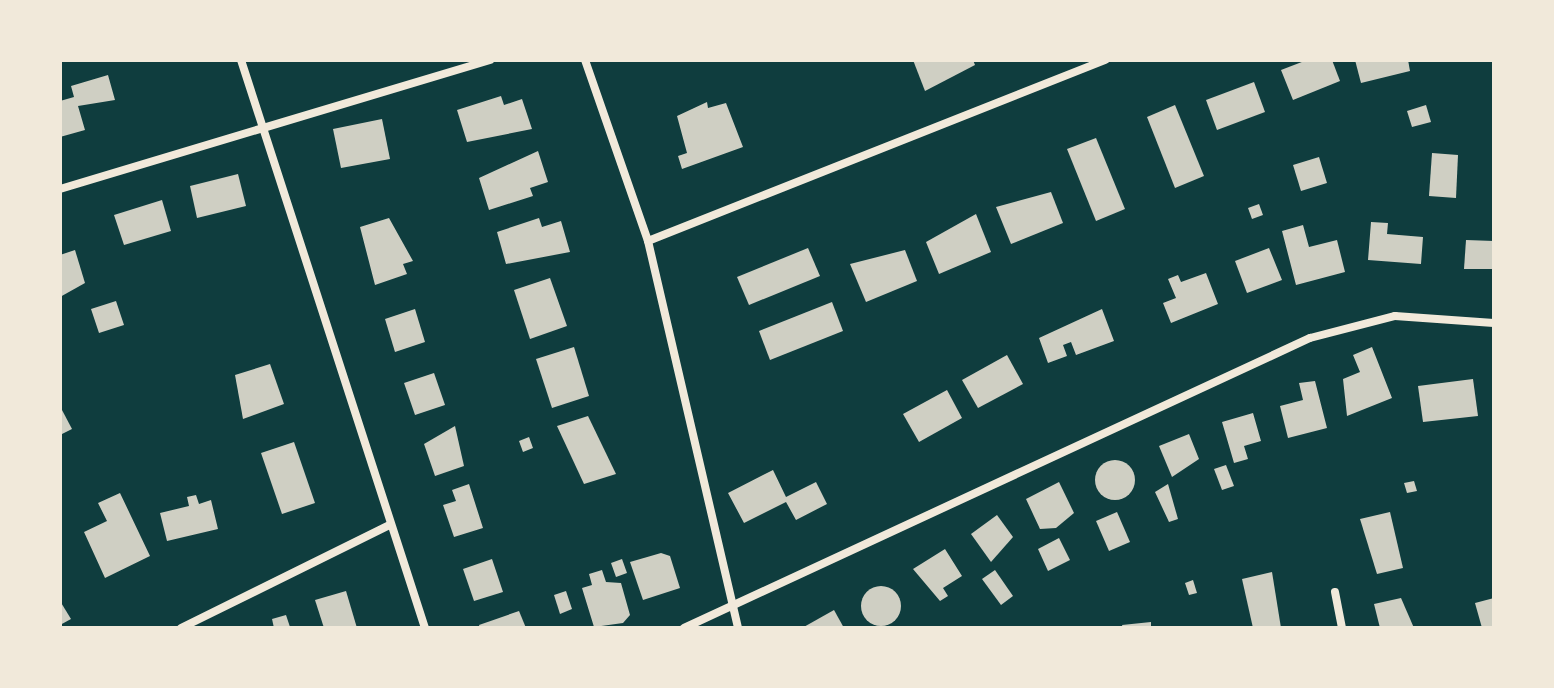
<!DOCTYPE html>
<style>
body{margin:0}
#map{position:relative;width:1554px;height:688px;overflow:hidden;background:#0f3d3e;font-family:"IBM Plex Sans",sans-serif}
div>[style]{position:absolute}
.building>*{inset:0;background:#cfcfc3}
.round{border-radius:50%}
.minor>*{height:8px;margin:-4px;padding:0 4px;transform-origin:4px;border-radius:4px;background:#f1e9da}
span{translate:-50% -50%;white-space:nowrap;text-align:center;line-height:1.15;-webkit-text-stroke:8px #f1e9da;paint-order:stroke}
.frame{position:absolute;inset:0;border:62px solid #f1e9da;pointer-events:none}
</style>
<div id="map">
<div class="building">
<i style="clip-path:polygon(913px 60px,973px 60px,975px 65px,925px 91px)"></i>
<i style="clip-path:polygon(1307px 60px,1332px 60px,1340px 81px,1293px 100px,1281px 70px)"></i>
<i style="clip-path:polygon(1355px 60px,1408px 60px,1410px 71px,1361px 83px)"></i>
<i style="clip-path:polygon(108px 75px,115px 100px,78px 106px,85px 130px,60px 137px,60px 101px,74px 97px,71px 86px)"></i>
<i style="clip-path:polygon(1254px 82px,1265px 112px,1217px 130px,1206px 100px)"></i>
<i style="clip-path:polygon(501px 96px,504px 105px,522px 99px,532px 129px,467px 142px,457px 110px)"></i>
<i style="clip-path:polygon(707px 102px,708px 108px,726px 103px,743px 147px,682px 169px,678px 156px,687px 153px,677px 116px)"></i>
<i style="clip-path:polygon(1175px 105px,1204px 176px,1175px 188px,1147px 117px)"></i>
<i style="clip-path:polygon(1426px 105px,1431px 122px,1412px 127px,1407px 111px)"></i>
<i style="clip-path:polygon(382px 119px,390px 159px,341px 168px,333px 129px)"></i>
<i style="clip-path:polygon(1096px 138px,1125px 209px,1096px 221px,1067px 149px)"></i>
<i style="clip-path:polygon(538px 151px,548px 182px,530px 188px,533px 196px,489px 210px,479px 178px)"></i>
<i style="clip-path:polygon(1432px 153px,1458px 155px,1456px 198px,1429px 196px)"></i>
<i style="clip-path:polygon(1319px 157px,1327px 183px,1301px 191px,1293px 165px)"></i>
<i style="clip-path:polygon(238px 174px,246px 206px,197px 218px,190px 186px)"></i>
<i style="clip-path:polygon(1051px 192px,1063px 223px,1011px 244px,996px 207px)"></i>
<i style="clip-path:polygon(162px 200px,171px 231px,124px 245px,114px 215px)"></i>
<i style="clip-path:polygon(1259px 204px,1263px 215px,1252px 219px,1248px 208px)"></i>
<i style="clip-path:polygon(976px 214px,991px 252px,939px 274px,926px 242px)"></i>
<i style="clip-path:polygon(389px 218px,413px 261px,403px 264px,407px 274px,375px 285px,360px 227px)"></i>
<i style="clip-path:polygon(539px 218px,542px 227px,561px 221px,570px 252px,506px 264px,497px 232px)"></i>
<i style="clip-path:polygon(1371px 222px,1388px 223px,1387px 234px,1423px 237px,1421px 264px,1368px 260px)"></i>
<i style="clip-path:polygon(1303px 225px,1309px 247px,1337px 240px,1345px 272px,1296px 285px,1282px 231px)"></i>
<i style="clip-path:polygon(1466px 240px,1494px 241px,1494px 269px,1464px 269px)"></i>
<i style="clip-path:polygon(808px 248px,820px 276px,749px 305px,737px 277px)"></i>
<i style="clip-path:polygon(1269px 248px,1282px 280px,1247px 293px,1235px 261px)"></i>
<i style="clip-path:polygon(75px 250px,85px 283px,60px 297px,60px 255px)"></i>
<i style="clip-path:polygon(905px 250px,917px 281px,866px 302px,850px 264px)"></i>
<i style="clip-path:polygon(1206px 273px,1218px 304px,1171px 323px,1163px 303px,1176px 298px,1168px 279px,1178px 275px,1181px 282px)"></i>
<i style="clip-path:polygon(550px 278px,567px 326px,530px 339px,514px 290px)"></i>
<i style="clip-path:polygon(116px 301px,124px 325px,99px 333px,91px 309px)"></i>
<i style="clip-path:polygon(832px 302px,843px 331px,770px 360px,759px 331px)"></i>
<i style="clip-path:polygon(415px 309px,425px 342px,395px 352px,385px 319px)"></i>
<i style="clip-path:polygon(1102px 309px,1114px 341px,1076px 355px,1071px 342px,1063px 345px,1067px 356px,1048px 363px,1039px 338px)"></i>
<i style="clip-path:polygon(574px 347px,589px 396px,552px 408px,536px 359px)"></i>
<i style="clip-path:polygon(1372px 347px,1392px 398px,1347px 416px,1343px 379px,1360px 372px,1353px 355px)"></i>
<i style="clip-path:polygon(1007px 355px,1023px 384px,978px 408px,962px 380px)"></i>
<i style="clip-path:polygon(270px 364px,284px 404px,243px 419px,235px 375px)"></i>
<i style="clip-path:polygon(434px 373px,445px 405px,415px 415px,404px 383px)"></i>
<i style="clip-path:polygon(1473px 379px,1478px 416px,1423px 422px,1418px 386px)"></i>
<i style="clip-path:polygon(1315px 381px,1327px 428px,1288px 438px,1280px 406px,1303px 400px,1299px 383px)"></i>
<i style="clip-path:polygon(947px 390px,962px 418px,919px 442px,903px 414px)"></i>
<i style="clip-path:polygon(62px 410px,72px 429px,60px 435px,60px 411px)"></i>
<i style="clip-path:polygon(1253px 413px,1261px 441px,1244px 446px,1248px 459px,1234px 463px,1222px 422px)"></i>
<i style="clip-path:polygon(588px 416px,616px 474px,584px 484px,557px 426px)"></i>
<i style="clip-path:polygon(455px 426px,464px 466px,435px 476px,424px 444px)"></i>
<i style="clip-path:polygon(1189px 434px,1199px 459px,1172px 477px,1159px 446px)"></i>
<i style="clip-path:polygon(529px 437px,533px 448px,523px 452px,519px 441px)"></i>
<i style="clip-path:polygon(294px 442px,315px 503px,282px 514px,261px 453px)"></i>
<i class="round" style="left:1095px;top:460px;width:40px;height:40px"></i>
<i style="clip-path:polygon(1226px 465px,1234px 486px,1222px 490px,1214px 469px)"></i>
<i style="clip-path:polygon(773px 470px,786px 497px,816px 482px,827px 504px,796px 520px,786px 502px,744px 523px,728px 493px)"></i>
<i style="clip-path:polygon(1414px 481px,1417px 491px,1407px 493px,1404px 483px)"></i>
<i style="clip-path:polygon(1059px 482px,1074px 513px,1056px 528px,1040px 529px,1026px 499px)"></i>
<i style="clip-path:polygon(469px 484px,483px 528px,454px 537px,443px 505px,456px 501px,452px 490px)"></i>
<i style="clip-path:polygon(1168px 484px,1178px 519px,1169px 522px,1155px 492px)"></i>
<i style="clip-path:polygon(120px 493px,150px 556px,105px 578px,84px 532px,107px 521px,98px 503px)"></i>
<i style="clip-path:polygon(196px 495px,199px 504px,211px 500px,218px 529px,167px 541px,160px 513px,189px 506px,187px 497px)"></i>
<i style="clip-path:polygon(1117px 512px,1130px 542px,1109px 551px,1096px 521px)"></i>
<i style="clip-path:polygon(1390px 512px,1403px 568px,1377px 574px,1360px 519px)"></i>
<i style="clip-path:polygon(997px 515px,1013px 537px,991px 562px,971px 534px)"></i>
<i style="clip-path:polygon(1059px 538px,1070px 560px,1048px 571px,1038px 549px)"></i>
<i style="clip-path:polygon(945px 549px,962px 576px,943px 588px,948px 596px,940px 601px,913px 569px)"></i>
<i style="clip-path:polygon(661px 553px,670px 556px,680px 588px,643px 600px,630px 562px)"></i>
<i style="clip-path:polygon(492px 559px,503px 592px,474px 601px,463px 569px)"></i>
<i style="clip-path:polygon(622px 559px,627px 573px,616px 577px,611px 563px)"></i>
<i style="clip-path:polygon(602px 570px,606px 582px,621px 583px,630px 615px,623px 623px,594px 627px,582px 588px,592px 585px,589px 574px)"></i>
<i style="clip-path:polygon(995px 570px,1013px 596px,1001px 605px,982px 579px)"></i>
<i style="clip-path:polygon(1272px 572px,1281px 628px,1253px 628px,1242px 579px)"></i>
<i style="clip-path:polygon(1193px 580px,1197px 593px,1189px 595px,1185px 583px)"></i>
<i class="round" style="left:861px;top:586px;width:40px;height:40px"></i>
<i style="clip-path:polygon(346px 591px,357px 628px,324px 628px,315px 600px)"></i>
<i style="clip-path:polygon(566px 591px,572px 609px,560px 614px,554px 595px)"></i>
<i style="clip-path:polygon(1401px 598px,1414px 628px,1380px 628px,1374px 604px)"></i>
<i style="clip-path:polygon(1494px 598px,1494px 628px,1482px 628px,1475px 603px)"></i>
<i style="clip-path:polygon(60px 601px,71px 619px,60px 625px)"></i>
<i style="clip-path:polygon(834px 610px,844px 628px,802px 628px)"></i>
<i style="clip-path:polygon(519px 611px,526px 628px,480px 628px,479px 625px)"></i>
<i style="clip-path:polygon(286px 615px,290px 627px,274px 628px,272px 619px)"></i>
<i style="clip-path:polygon(1151px 622px,1151px 628px,1123px 628px,1122px 625px)"></i>
</div>
<div class="minor">
<i style="left:241px;top:60px;width:597px;rotate:72.05deg"></i>
<i style="left:585px;top:60px;width:192px;rotate:70.8deg"></i>
<i style="left:648px;top:241px;width:397px;rotate:76.9deg"></i>
<i style="left:60px;top:189px;width:449px;rotate:-16.7deg"></i>
<i style="left:648px;top:241px;width:492px;rotate:-21.6deg"></i>
<i style="left:1335px;top:592px;width:37px;rotate:79deg"></i>
<i style="left:181px;top:628px;width:234px;rotate:-26.3deg"></i>
<i style="left:684px;top:628px;width:690px;rotate:-24.86deg"></i>
<i style="left:1310px;top:338px;width:88px;rotate:-14.5deg"></i>
<i style="left:1395px;top:316px;width:99px;rotate:4deg"></i>
</div>
<div class="frame"></div>
</div>
